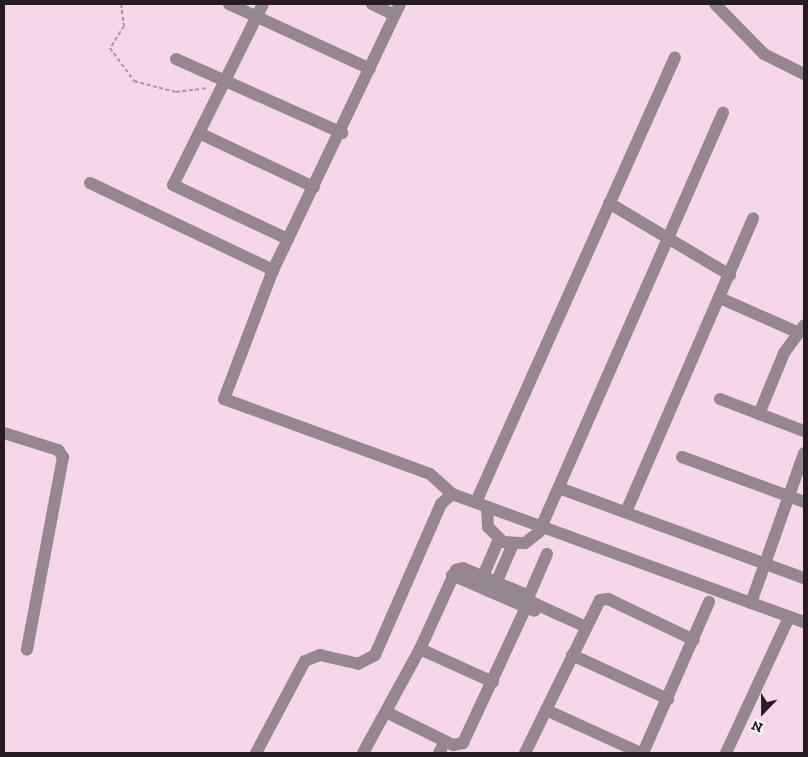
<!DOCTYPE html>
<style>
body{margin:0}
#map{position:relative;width:808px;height:757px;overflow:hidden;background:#f6d6eb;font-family:"Zilla Slab",serif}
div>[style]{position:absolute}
.path>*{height:2px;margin-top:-1px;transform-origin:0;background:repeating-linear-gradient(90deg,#ad94a4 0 4px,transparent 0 6.5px)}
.minor>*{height:12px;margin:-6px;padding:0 6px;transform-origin:6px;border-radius:6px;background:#948790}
span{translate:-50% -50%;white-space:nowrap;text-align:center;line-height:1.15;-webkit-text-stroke:4px #fff;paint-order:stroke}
.frame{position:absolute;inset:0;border:5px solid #271c24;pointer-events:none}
.north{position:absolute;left:738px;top:687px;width:50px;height:50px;-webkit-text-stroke:4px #fff;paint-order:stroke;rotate:202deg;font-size:14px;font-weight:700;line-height:20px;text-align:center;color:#271c24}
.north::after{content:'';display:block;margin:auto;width:18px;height:22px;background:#271c24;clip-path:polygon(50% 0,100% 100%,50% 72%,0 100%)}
</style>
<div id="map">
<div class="path">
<i style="left:121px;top:4px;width:22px;rotate:82deg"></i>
<i style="left:124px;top:26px;width:26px;rotate:122deg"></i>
<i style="left:110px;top:48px;width:41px;rotate:54deg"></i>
<i style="left:134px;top:81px;width:43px;rotate:14.7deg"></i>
<i style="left:176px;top:92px;width:32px;rotate:-7deg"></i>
</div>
<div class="minor">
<i style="left:229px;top:4px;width:155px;rotate:24.7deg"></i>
<i style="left:263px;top:4px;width:202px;rotate:116.4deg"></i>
<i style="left:173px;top:185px;width:127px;rotate:25.2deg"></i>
<i style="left:372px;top:4px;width:25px;rotate:26deg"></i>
<i style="left:400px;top:4px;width:295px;rotate:115.5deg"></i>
<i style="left:273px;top:270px;width:138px;rotate:110.8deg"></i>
<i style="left:224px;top:399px;width:219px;rotate:20deg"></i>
<i style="left:430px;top:474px;width:30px;rotate:42deg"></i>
<i style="left:715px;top:4px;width:70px;rotate:45.6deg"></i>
<i style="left:764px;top:54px;width:45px;rotate:26.6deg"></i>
<i style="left:176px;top:59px;width:182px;rotate:24deg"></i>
<i style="left:199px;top:133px;width:127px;rotate:25.2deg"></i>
<i style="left:90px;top:183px;width:203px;rotate:25.4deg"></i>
<i style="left:609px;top:203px;width:141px;rotate:30.8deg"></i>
<i style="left:720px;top:298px;width:86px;rotate:23.9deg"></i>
<i style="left:720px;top:399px;width:90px;rotate:20.9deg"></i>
<i style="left:759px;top:414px;width:66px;rotate:-67.7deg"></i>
<i style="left:784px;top:353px;width:34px;rotate:-54deg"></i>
<i style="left:4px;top:433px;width:57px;rotate:17.5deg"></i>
<i style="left:58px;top:450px;width:9px;rotate:54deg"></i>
<i style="left:63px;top:457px;width:196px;rotate:100.6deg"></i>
<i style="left:682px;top:457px;width:130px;rotate:20.2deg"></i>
<i style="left:559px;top:488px;width:261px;rotate:20.2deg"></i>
<i style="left:476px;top:502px;width:487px;rotate:-65.9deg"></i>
<i style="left:487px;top:507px;width:20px;rotate:87deg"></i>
<i style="left:488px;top:527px;width:21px;rotate:45deg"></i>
<i style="left:503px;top:542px;width:22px;rotate:3deg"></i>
<i style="left:525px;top:543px;width:18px;rotate:-38deg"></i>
<i style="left:539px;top:532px;width:458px;rotate:-66.3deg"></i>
<i style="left:626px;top:512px;width:320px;rotate:-66.6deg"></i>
<i style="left:452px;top:575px;width:90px;rotate:23.4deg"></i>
<i style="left:480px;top:583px;width:48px;rotate:-66.6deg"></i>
<i style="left:493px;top:590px;width:50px;rotate:-66.5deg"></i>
<i style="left:528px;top:598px;width:48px;rotate:-66.6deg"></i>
<i style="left:751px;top:603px;width:159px;rotate:-70.5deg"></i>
<i style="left:420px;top:649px;width:80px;rotate:24.3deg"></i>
<i style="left:572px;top:655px;width:106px;rotate:24.6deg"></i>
<i style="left:546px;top:710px;width:104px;rotate:24.4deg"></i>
<i style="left:386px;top:712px;width:75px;rotate:26.2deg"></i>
<i style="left:453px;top:745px;width:10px;rotate:-11deg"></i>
<i style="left:463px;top:743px;width:157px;rotate:-65.1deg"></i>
<i style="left:256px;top:753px;width:104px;rotate:-62deg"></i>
<i style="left:305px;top:661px;width:16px;rotate:-22deg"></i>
<i style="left:320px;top:655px;width:39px;rotate:13deg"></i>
<i style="left:358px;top:664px;width:19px;rotate:-28deg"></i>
<i style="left:375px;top:655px;width:165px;rotate:-66.4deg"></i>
<i style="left:441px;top:504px;width:15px;rotate:-42deg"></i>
<i style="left:452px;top:494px;width:375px;rotate:20deg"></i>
<i style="left:363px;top:753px;width:119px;rotate:-61.3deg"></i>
<i style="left:420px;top:649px;width:87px;rotate:-65.5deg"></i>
<i style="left:456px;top:570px;width:7px;rotate:-16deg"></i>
<i style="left:463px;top:568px;width:64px;rotate:23deg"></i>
<i style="left:522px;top:593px;width:11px;rotate:49deg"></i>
<i style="left:529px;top:601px;width:63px;rotate:24.5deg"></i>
<i style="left:439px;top:753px;width:13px;rotate:-63deg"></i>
<i style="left:525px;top:753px;width:170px;rotate:-63.9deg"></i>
<i style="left:600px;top:600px;width:8px;rotate:-7deg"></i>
<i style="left:608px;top:599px;width:95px;rotate:25.5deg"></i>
<i style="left:643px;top:753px;width:165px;rotate:-66.4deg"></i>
<i style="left:726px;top:753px;width:150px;rotate:-65.1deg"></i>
</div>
<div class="frame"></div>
<div class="north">N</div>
</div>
